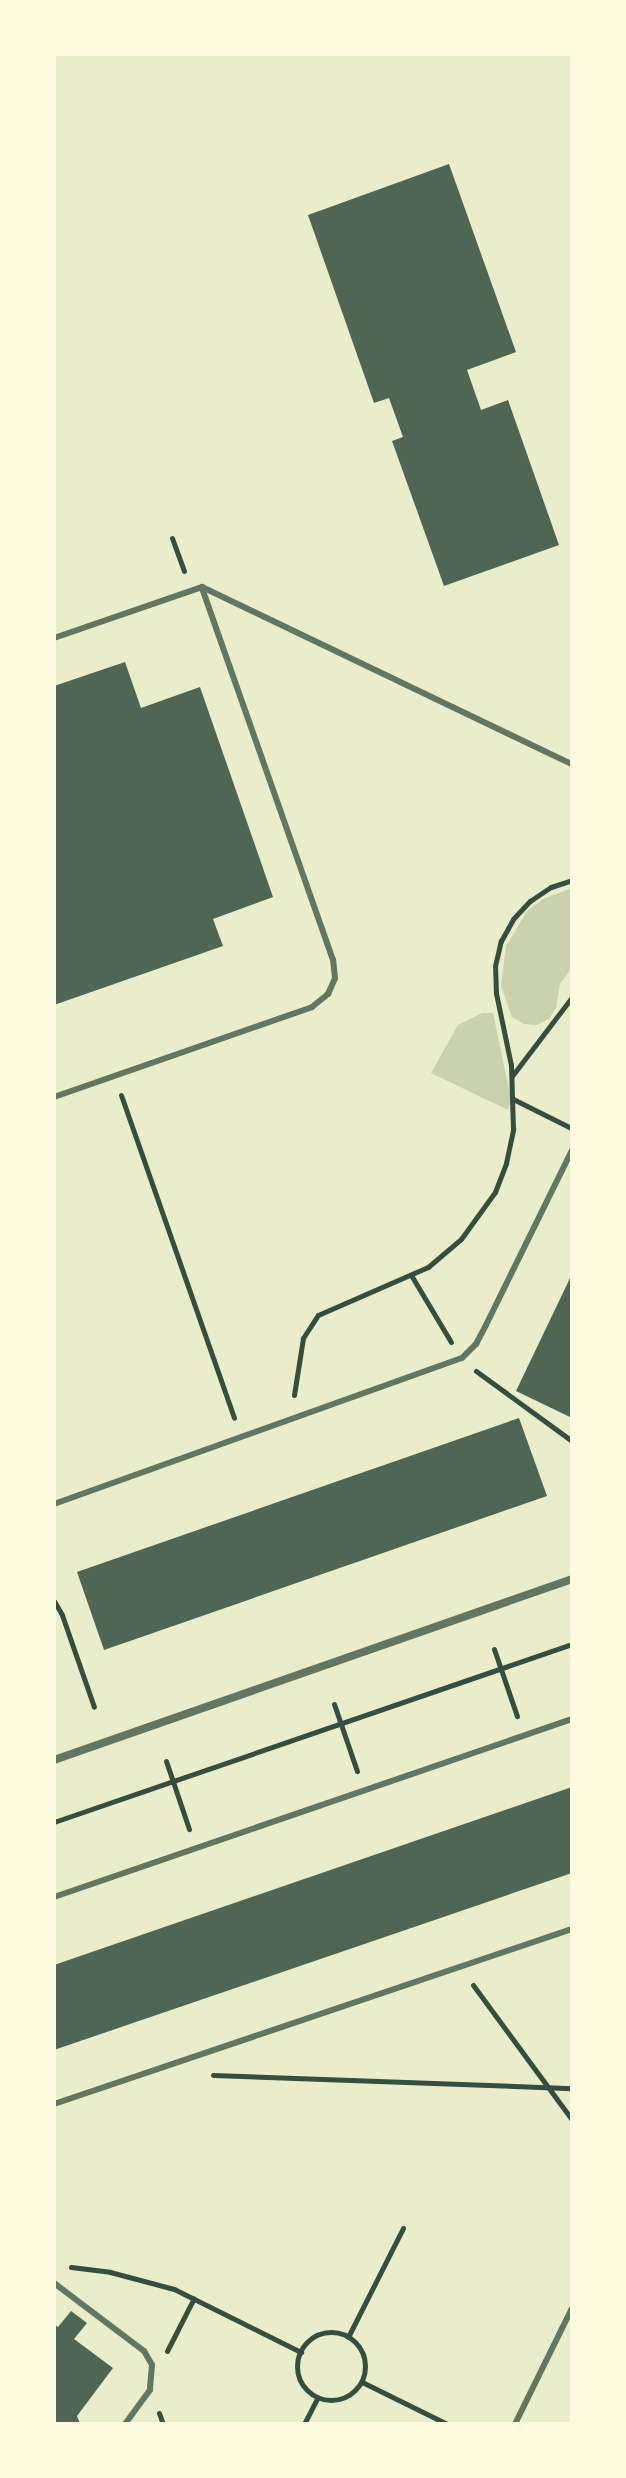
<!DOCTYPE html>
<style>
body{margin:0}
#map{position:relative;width:626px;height:2478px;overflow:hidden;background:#e9edc9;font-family:Montserrat,sans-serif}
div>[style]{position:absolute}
.green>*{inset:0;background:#cad2ad}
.building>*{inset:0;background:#4f6655}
.path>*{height:5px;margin:-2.5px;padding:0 2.5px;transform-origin:2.5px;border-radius:2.5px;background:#344e41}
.path>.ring{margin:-2.5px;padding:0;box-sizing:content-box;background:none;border:5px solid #344e41;border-radius:50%}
.service>*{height:6px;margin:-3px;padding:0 3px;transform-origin:3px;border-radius:3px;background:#617663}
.minor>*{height:8px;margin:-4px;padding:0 4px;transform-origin:4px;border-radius:4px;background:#617663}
span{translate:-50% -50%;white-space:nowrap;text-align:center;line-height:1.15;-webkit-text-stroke:6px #fefae0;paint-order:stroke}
.frame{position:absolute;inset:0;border:56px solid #fefae0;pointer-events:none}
</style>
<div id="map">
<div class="green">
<i style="clip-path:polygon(572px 888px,572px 968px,560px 984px,556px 1008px,549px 1019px,536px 1025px,524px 1024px,512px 1017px,501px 986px,506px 946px,527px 911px,543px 899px)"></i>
<i style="clip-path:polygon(482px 1013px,493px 1013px,511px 1099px,508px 1110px,431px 1073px,458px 1025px)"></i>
</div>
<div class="building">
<i style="clip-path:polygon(449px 164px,516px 352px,467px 370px,481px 410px,508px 400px,559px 545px,444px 586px,392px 441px,403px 437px,389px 398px,374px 403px,308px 215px)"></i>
<i style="clip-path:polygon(125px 662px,141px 708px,200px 687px,273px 897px,213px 919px,223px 946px,54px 1005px,54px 686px)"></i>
<i style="clip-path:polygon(572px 1274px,572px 1418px,516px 1391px)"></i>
<i style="clip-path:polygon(519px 1418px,547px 1496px,104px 1650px,77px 1572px)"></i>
<i style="clip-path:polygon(572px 1787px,572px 1873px,54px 2050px,54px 1965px)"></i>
<i style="clip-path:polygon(71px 2311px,87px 2323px,74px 2339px,113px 2368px,77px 2416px,80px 2424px,54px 2424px,54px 2324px,58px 2327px)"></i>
</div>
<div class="path">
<i style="left:172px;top:538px;width:35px;rotate:70deg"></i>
<i style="left:512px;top:1076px;width:99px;rotate:-52.8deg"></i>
<i style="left:121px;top:1095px;width:342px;rotate:70.7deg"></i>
<i style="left:513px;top:1099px;width:65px;rotate:26.6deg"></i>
<i style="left:411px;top:1275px;width:78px;rotate:59.2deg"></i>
<i style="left:476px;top:1371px;width:119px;rotate:36.1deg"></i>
<i style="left:294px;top:1395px;width:58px;rotate:-81deg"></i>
<i style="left:303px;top:1338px;width:27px;rotate:-57deg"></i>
<i style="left:318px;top:1315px;width:120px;rotate:-23.6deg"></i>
<i style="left:428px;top:1267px;width:43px;rotate:-40.3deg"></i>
<i style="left:461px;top:1239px;width:58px;rotate:-54.1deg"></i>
<i style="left:495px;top:1192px;width:31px;rotate:-69deg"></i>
<i style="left:506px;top:1163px;width:35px;rotate:-78deg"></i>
<i style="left:513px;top:1129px;width:64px;rotate:-91.8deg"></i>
<i style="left:511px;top:1065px;width:74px;rotate:-101.8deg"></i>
<i style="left:496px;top:993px;width:27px;rotate:-92deg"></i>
<i style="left:495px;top:966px;width:26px;rotate:-77deg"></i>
<i style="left:501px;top:941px;width:25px;rotate:-61deg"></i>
<i style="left:513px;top:919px;width:25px;rotate:-47deg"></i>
<i style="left:530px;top:901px;width:25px;rotate:-34deg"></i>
<i style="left:551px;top:887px;width:22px;rotate:-18deg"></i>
<i style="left:54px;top:1601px;width:16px;rotate:60deg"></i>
<i style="left:62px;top:1615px;width:97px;rotate:70.8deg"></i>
<i style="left:494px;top:1649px;width:71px;rotate:71.1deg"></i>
<i style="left:334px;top:1704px;width:71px;rotate:71.1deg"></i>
<i style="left:166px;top:1761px;width:72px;rotate:71.3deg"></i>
<i style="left:54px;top:1822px;width:548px;rotate:-18.96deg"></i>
<i style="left:473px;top:1985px;width:167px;rotate:53.7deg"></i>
<i style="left:213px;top:2075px;width:359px;rotate:2.1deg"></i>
<i style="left:71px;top:2267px;width:39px;rotate:7deg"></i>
<i style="left:110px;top:2272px;width:66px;rotate:14.9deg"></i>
<i style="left:174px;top:2289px;width:142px;rotate:26.4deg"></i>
<i class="ring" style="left:297px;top:2332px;width:63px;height:63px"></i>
<i style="left:348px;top:2337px;width:122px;rotate:-63.2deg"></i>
<i style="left:167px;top:2351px;width:59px;rotate:-63deg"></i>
<i style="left:362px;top:2382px;width:95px;rotate:26.3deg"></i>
<i style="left:159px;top:2413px;width:12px;rotate:70deg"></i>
<i style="left:304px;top:2424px;width:30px;rotate:-63deg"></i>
</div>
<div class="service">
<i style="left:54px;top:638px;width:157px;rotate:-19deg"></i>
<i style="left:202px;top:587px;width:410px;rotate:25.6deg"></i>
<i style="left:54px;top:1097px;width:273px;rotate:-19.2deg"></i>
<i style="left:312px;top:1007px;width:21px;rotate:-39deg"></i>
<i style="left:328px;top:994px;width:17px;rotate:-66deg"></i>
<i style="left:335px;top:978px;width:18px;rotate:-96deg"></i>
<i style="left:333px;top:960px;width:395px;rotate:-109.4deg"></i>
<i style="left:54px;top:1504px;width:433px;rotate:-19.7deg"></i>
<i style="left:462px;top:1358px;width:20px;rotate:-45deg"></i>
<i style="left:476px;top:1344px;width:21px;rotate:-62deg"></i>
<i style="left:486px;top:1325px;width:195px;rotate:-63.8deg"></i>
<i style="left:54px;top:1897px;width:548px;rotate:-18.96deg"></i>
<i style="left:54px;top:2104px;width:547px;rotate:-18.67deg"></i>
<i style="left:54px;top:2283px;width:113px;rotate:37.1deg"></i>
<i style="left:144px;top:2351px;width:16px;rotate:60deg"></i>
<i style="left:152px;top:2365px;width:25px;rotate:95deg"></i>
<i style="left:150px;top:2390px;width:42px;rotate:126.3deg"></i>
<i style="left:515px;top:2424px;width:129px;rotate:-63.8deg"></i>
</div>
<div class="minor">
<i style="left:54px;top:1760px;width:549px;rotate:-19.26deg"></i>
</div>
<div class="frame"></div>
</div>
